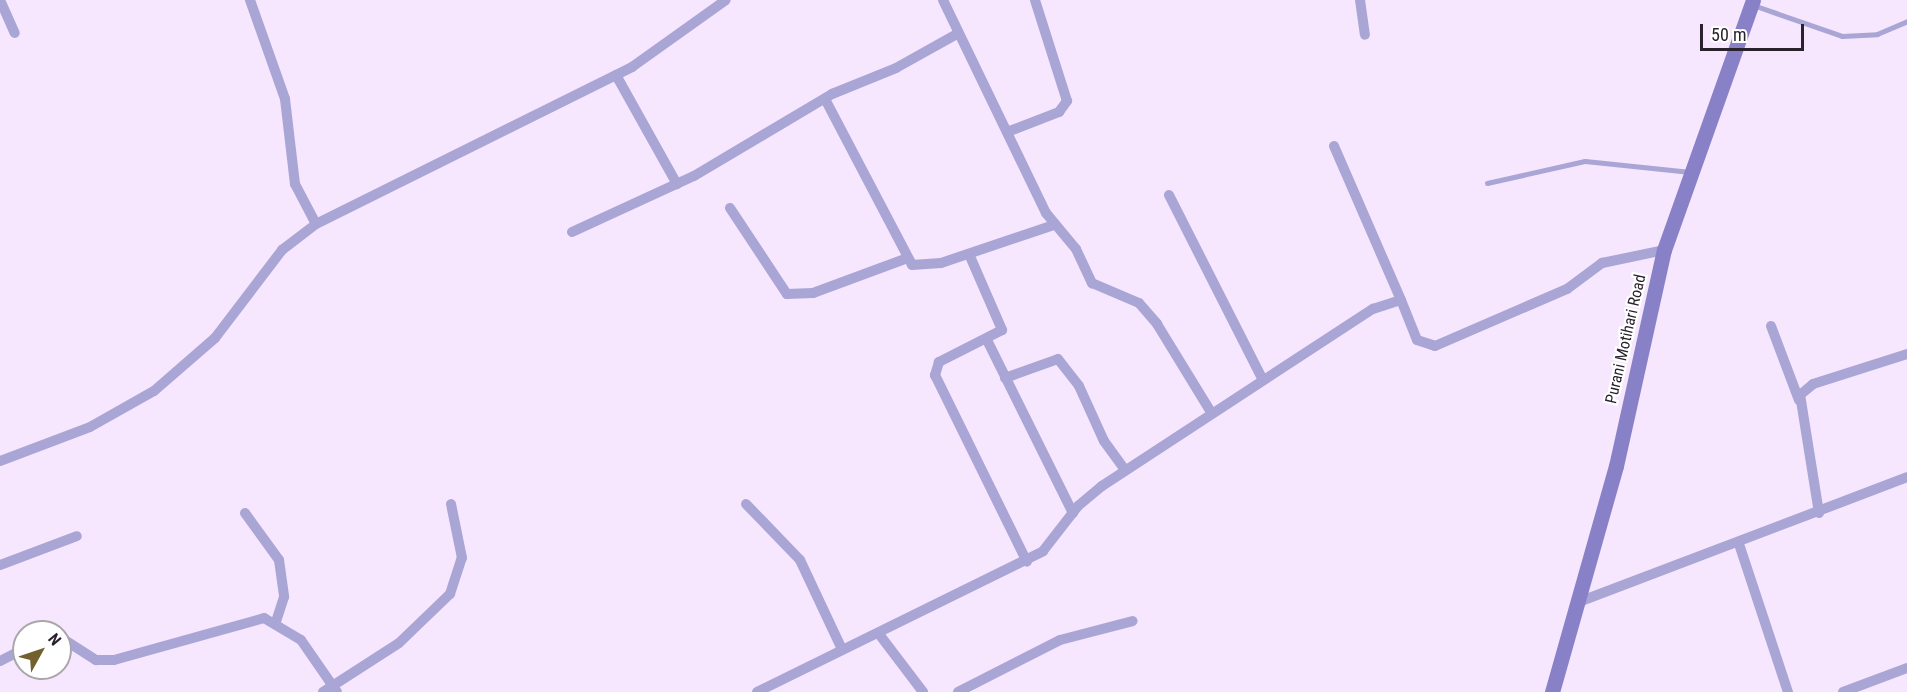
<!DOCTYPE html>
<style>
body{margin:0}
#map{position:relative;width:1907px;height:692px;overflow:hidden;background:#f6e6fe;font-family:"Roboto Condensed",sans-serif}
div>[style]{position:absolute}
.service>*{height:5px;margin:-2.5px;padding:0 2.5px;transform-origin:2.5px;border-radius:2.5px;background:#a9a5d5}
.minor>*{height:10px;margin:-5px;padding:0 5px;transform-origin:5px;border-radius:5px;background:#a9a5d5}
.secondary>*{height:15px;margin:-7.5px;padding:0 7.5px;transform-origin:7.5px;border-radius:7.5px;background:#8981c7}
span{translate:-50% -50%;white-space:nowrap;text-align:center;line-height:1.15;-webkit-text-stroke:4.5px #fff;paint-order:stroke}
.street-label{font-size:16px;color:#29222d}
.north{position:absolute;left:12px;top:620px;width:60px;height:60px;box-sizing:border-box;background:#fff;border:2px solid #a9a7ab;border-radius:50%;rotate:50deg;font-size:16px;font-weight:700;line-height:24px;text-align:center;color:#29222d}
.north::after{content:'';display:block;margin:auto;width:21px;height:27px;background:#73602f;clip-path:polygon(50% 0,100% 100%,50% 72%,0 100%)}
.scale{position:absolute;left:1700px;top:24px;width:104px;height:27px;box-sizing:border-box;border:3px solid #29222d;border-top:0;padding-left:8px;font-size:18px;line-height:21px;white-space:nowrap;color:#29222d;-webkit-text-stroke:4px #fff;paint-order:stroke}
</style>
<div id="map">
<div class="service">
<i style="left:1753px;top:5px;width:94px;rotate:19.2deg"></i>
<i style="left:1842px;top:36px;width:35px;rotate:-3deg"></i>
<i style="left:1877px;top:34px;width:33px;rotate:-23deg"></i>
<i style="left:1487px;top:183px;width:100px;rotate:-12.7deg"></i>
<i style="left:1585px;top:161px;width:106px;rotate:6deg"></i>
</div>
<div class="minor">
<i style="left:0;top:0;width:36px;rotate:66deg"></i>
<i style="left:250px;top:0;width:105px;rotate:70.5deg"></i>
<i style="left:285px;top:99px;width:86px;rotate:83.3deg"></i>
<i style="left:295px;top:184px;width:45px;rotate:62.3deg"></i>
<i style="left:943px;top:0;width:237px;rotate:64.2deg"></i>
<i style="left:1046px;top:213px;width:47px;rotate:50.2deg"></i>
<i style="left:1076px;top:249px;width:38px;rotate:65deg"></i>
<i style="left:1092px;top:283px;width:51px;rotate:23.1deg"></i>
<i style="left:1139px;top:303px;width:28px;rotate:49deg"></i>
<i style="left:1157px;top:324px;width:103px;rotate:58.5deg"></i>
<i style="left:1360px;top:0;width:35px;rotate:82deg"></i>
<i style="left:616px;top:75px;width:125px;rotate:60.8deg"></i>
<i style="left:825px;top:99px;width:187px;rotate:62.3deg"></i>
<i style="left:912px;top:265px;width:29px;rotate:-4deg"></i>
<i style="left:941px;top:263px;width:119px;rotate:-18.6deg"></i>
<i style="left:1007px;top:132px;width:56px;rotate:-21deg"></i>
<i style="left:1059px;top:112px;width:14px;rotate:-54deg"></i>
<i style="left:1067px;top:101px;width:106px;rotate:-107.6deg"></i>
<i style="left:1334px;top:146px;width:168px;rotate:66.5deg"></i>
<i style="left:1169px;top:195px;width:205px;rotate:63.1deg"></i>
<i style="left:730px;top:208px;width:103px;rotate:56.5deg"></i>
<i style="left:787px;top:294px;width:26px;rotate:-2deg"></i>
<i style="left:813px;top:293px;width:98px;rotate:-20.3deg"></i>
<i style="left:572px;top:232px;width:134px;rotate:-24.7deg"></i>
<i style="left:694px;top:176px;width:161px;rotate:-30.7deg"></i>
<i style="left:832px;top:94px;width:69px;rotate:-22.1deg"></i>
<i style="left:896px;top:68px;width:70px;rotate:-29.1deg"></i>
<i style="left:969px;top:254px;width:83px;rotate:66.5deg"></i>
<i style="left:1002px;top:330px;width:71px;rotate:153.1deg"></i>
<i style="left:939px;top:362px;width:14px;rotate:107deg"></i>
<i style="left:935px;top:375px;width:208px;rotate:63.8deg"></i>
<i style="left:1771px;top:326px;width:79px;rotate:69.3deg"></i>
<i style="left:988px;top:342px;width:191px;rotate:63.6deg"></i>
<i style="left:1005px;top:378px;width:56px;rotate:-19.7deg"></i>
<i style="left:1058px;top:359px;width:34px;rotate:52deg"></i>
<i style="left:1079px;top:386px;width:60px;rotate:65.6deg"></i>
<i style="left:1104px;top:441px;width:36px;rotate:54deg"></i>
<i style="left:0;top:461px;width:96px;rotate:-20.7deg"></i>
<i style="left:90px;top:427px;width:73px;rotate:-29.4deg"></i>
<i style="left:154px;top:391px;width:81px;rotate:-41deg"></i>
<i style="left:215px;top:338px;width:111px;rotate:-52.7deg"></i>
<i style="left:282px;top:250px;width:43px;rotate:-37.4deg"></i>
<i style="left:316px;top:224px;width:353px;rotate:-26.4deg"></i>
<i style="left:632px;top:67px;width:115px;rotate:-35.5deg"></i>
<i style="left:746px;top:504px;width:78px;rotate:46deg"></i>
<i style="left:800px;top:560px;width:96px;rotate:64.8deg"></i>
<i style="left:245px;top:513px;width:58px;rotate:54.1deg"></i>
<i style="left:279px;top:560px;width:37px;rotate:82deg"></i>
<i style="left:284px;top:597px;width:25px;rotate:108deg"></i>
<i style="left:1819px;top:513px;width:120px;rotate:-99.1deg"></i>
<i style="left:1800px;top:395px;width:17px;rotate:-40deg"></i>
<i style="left:1813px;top:384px;width:99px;rotate:-17.7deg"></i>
<i style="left:1739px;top:544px;width:156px;rotate:71.7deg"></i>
<i style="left:0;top:565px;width:82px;rotate:-20.6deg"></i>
<i style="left:1576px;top:603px;width:354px;rotate:-20.8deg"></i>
<i style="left:879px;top:634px;width:73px;rotate:52.8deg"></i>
<i style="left:60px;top:637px;width:43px;rotate:32.6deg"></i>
<i style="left:96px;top:660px;width:18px"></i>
<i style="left:114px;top:660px;width:156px;rotate:-15.6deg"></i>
<i style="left:264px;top:618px;width:43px;rotate:30.7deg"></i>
<i style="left:301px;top:640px;width:63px;rotate:55.3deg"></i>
<i style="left:0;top:661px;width:27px;rotate:-27deg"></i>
<i style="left:323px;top:692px;width:90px;rotate:-32.8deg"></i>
<i style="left:399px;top:643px;width:71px;rotate:-43.9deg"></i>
<i style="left:450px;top:594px;width:38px;rotate:-72deg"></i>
<i style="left:462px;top:558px;width:55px;rotate:-101.5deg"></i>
<i style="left:757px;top:692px;width:319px;rotate:-26.2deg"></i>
<i style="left:1043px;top:551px;width:57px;rotate:-52.1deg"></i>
<i style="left:1078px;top:506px;width:31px;rotate:-40deg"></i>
<i style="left:1102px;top:486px;width:324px;rotate:-33.2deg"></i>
<i style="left:1373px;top:309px;width:29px;rotate:-18deg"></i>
<i style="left:1401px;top:300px;width:43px;rotate:68.2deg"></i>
<i style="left:1417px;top:340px;width:19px;rotate:18deg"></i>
<i style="left:1435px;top:346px;width:144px;rotate:-23.4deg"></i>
<i style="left:1567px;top:289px;width:44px;rotate:-36.6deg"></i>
<i style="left:1602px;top:263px;width:63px;rotate:-11.8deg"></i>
<i style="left:958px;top:692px;width:114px;rotate:-27deg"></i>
<i style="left:1060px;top:640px;width:75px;rotate:-14.6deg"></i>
<i style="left:1843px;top:692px;width:68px;rotate:-20.6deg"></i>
</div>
<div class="secondary">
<i style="left:1552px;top:692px;width:235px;rotate:-74.2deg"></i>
<i style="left:1616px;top:466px;width:221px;rotate:-77.5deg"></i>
<i style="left:1664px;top:250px;width:265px;rotate:-70.4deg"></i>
</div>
<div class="street-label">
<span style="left:1626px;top:339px;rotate:-77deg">Purani Motihari Road</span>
</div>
<div class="north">N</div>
<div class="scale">50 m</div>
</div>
